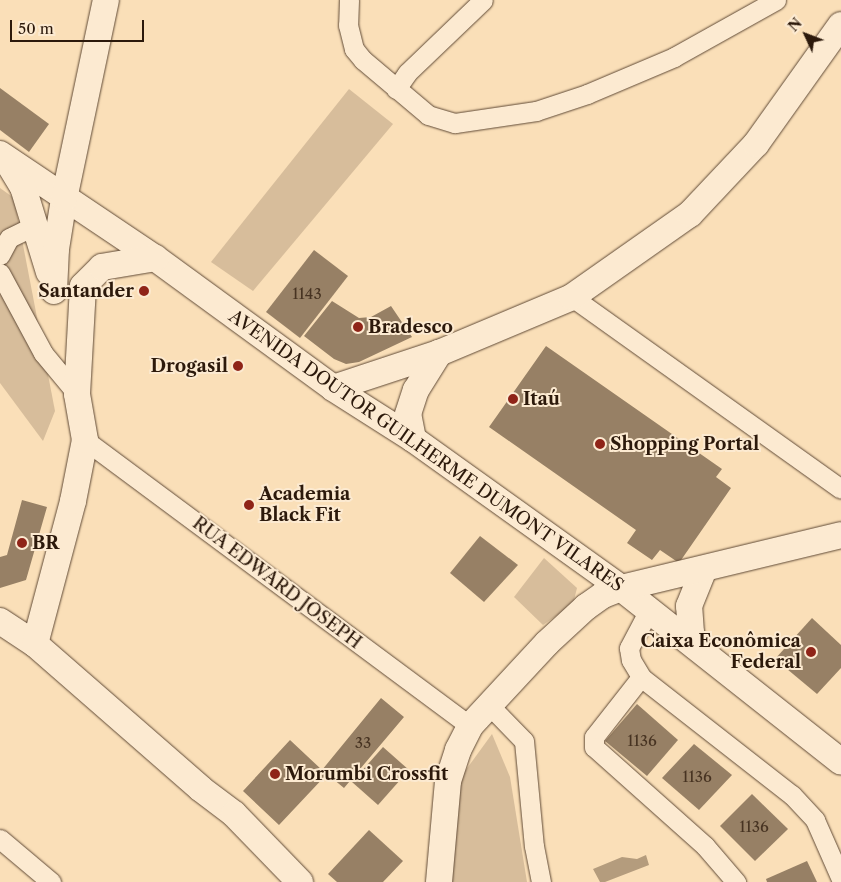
<!DOCTYPE html>
<meta charset="utf-8">
<style>
body{margin:0}
#map{position:relative;width:841px;height:882px;overflow:hidden;background:#fadfb8;font-family:"Libre Caslon Text",serif}
div>[style]{position:absolute}
.green>*{inset:0;background:#d7bd9b}
.water>*{inset:0;background:#b49c7d}
.building>*{inset:0;background:#978065}
.roads{filter:drop-shadow(0 0 1px #604a36) drop-shadow(0 0 1px #604a36)}
.street>*{height:19px;margin:-9.5px;padding:0 9.5px;transform-origin:9.5px;border-radius:9.5px;background:#fcead1}
.secondary>*{height:26px;margin:-13px;padding:0 13px;transform-origin:13px;border-radius:13px;background:#fcead1}
.dots>*{width:14px;height:14px;translate:-50% -50%;box-sizing:border-box;border:2px solid #fcead1;border-radius:50%}
span{translate:-50% -50%;white-space:nowrap;text-align:center;line-height:1.15;-webkit-text-stroke:4px #fcead1;paint-order:stroke}
.number-label{font-size:15px;color:#473322}
.number-label span{-webkit-text-stroke-width:0}
.poi-label{font-size:18px;color:#2c190b;font-weight:700}
.right{translate:-100% -50%;text-align:right}
.left{translate:0 -50%;text-align:left}
.street-label{font-size:18px;color:#2c190b}
.north{position:absolute;left:781px;top:10px;width:50px;height:50px;-webkit-text-stroke:4px #fcead1;paint-order:stroke;rotate:313deg;font-size:14px;font-weight:700;line-height:20px;text-align:center;color:#2c190b}
.north::after{content:'';display:block;margin:auto;width:18px;height:22px;background:#2c190b;clip-path:polygon(50% 0,100% 100%,50% 72%,0 100%)}
.scale{position:absolute;left:10px;top:20px;width:134px;height:22px;box-sizing:border-box;border:2px solid #2c190b;border-top:0;padding-left:6px;font-size:15px;line-height:18px;white-space:nowrap;color:#2c190b;-webkit-text-stroke:4px #fcead1;paint-order:stroke}
</style>
<div id="map">
<div class="green">
<i style="clip-path:polygon(349px 89px,393px 124px,253px 291px,211px 262px)"></i>
<i style="clip-path:polygon(0 188px,14px 198px,55px 411px,43px 441px,0 383px)"></i>
<i style="clip-path:polygon(544px 558px,577px 588px,573px 604px,543px 625px,514px 597px)"></i>
<i style="clip-path:polygon(492px 734px,510px 777px,527px 882px,449px 882px,460px 778px)"></i>
</div>
<div class="water">
<i style="clip-path:polygon(646px 855px,649px 865px,605px 882px,600px 882px,593px 869px,622px 857px,637px 859px)"></i>
</div>
<div class="building">
<i style="clip-path:polygon(0 88px,49px 124px,29px 152px,0 130px)"></i>
<i style="clip-path:polygon(314px 250px,348px 276px,300px 338px,266px 312px)"></i>
<i style="clip-path:polygon(332px 301px,359px 318px,371px 317px,391px 306px,412px 337px,359px 362px,346px 364px,334px 359px,304px 336px)"></i>
<i style="clip-path:polygon(546px 346px,722px 469px,716px 477px,731px 488px,679px 563px,660px 550px,652px 560px,627px 543px,636px 530px,489px 427px)"></i>
<i style="clip-path:polygon(22px 500px,47px 507px,26px 580px,0 588px,0 557px,7px 555px)"></i>
<i style="clip-path:polygon(480px 536px,518px 565px,484px 602px,450px 573px)"></i>
<i style="clip-path:polygon(812px 618px,841px 645px,841px 668px,817px 694px,775px 659px)"></i>
<i style="clip-path:polygon(381px 698px,404px 717px,344px 788px,327px 774px,279px 825px,243px 791px,290px 740px,322px 770px)"></i>
<i style="clip-path:polygon(637px 704px,678px 740px,647px 776px,605px 741px)"></i>
<i style="clip-path:polygon(694px 744px,732px 775px,699px 810px,662px 778px)"></i>
<i style="clip-path:polygon(383px 747px,409px 770px,378px 805px,352px 782px)"></i>
<i style="clip-path:polygon(752px 794px,788px 829px,755px 861px,720px 826px)"></i>
<i style="clip-path:polygon(369px 830px,403px 861px,383px 882px,337px 882px,328px 874px)"></i>
<i style="clip-path:polygon(807px 861px,817px 882px,767px 882px,766px 879px)"></i>
</div>
<div class="roads">
<div class="street">
<i style="left:349px;top:0;width:25px;rotate:92deg"></i>
<i style="left:348px;top:25px;width:25px;rotate:76deg"></i>
<i style="left:354px;top:49px;width:14px;rotate:51deg"></i>
<i style="left:363px;top:60px;width:85px;rotate:40.2deg"></i>
<i style="left:428px;top:115px;width:28px;rotate:17deg"></i>
<i style="left:455px;top:123px;width:82px;rotate:-8.4deg"></i>
<i style="left:536px;top:111px;width:54px;rotate:-18.4deg"></i>
<i style="left:587px;top:94px;width:95px;rotate:-23deg"></i>
<i style="left:674px;top:57px;width:117px;rotate:-29.2deg"></i>
<i style="left:396px;top:89px;width:19px;rotate:-55deg"></i>
<i style="left:407px;top:73px;width:105px;rotate:-43.8deg"></i>
<i style="left:0;top:255px;width:19px;rotate:-62deg"></i>
<i style="left:9px;top:238px;width:30px;rotate:-26deg"></i>
<i style="left:0;top:273px;width:91px;rotate:61.7deg"></i>
<i style="left:43px;top:353px;width:53px;rotate:50.3deg"></i>
<i style="left:572px;top:297px;width:330px;rotate:35.5deg"></i>
<i style="left:85px;top:440px;width:480px;rotate:36.6deg"></i>
<i style="left:649px;top:610px;width:43px;rotate:117.8deg"></i>
<i style="left:629px;top:648px;width:12px;rotate:81deg"></i>
<i style="left:631px;top:660px;width:21px;rotate:59deg"></i>
<i style="left:642px;top:678px;width:190px;rotate:38deg"></i>
<i style="left:792px;top:795px;width:34px;rotate:47deg"></i>
<i style="left:815px;top:820px;width:64px;rotate:66.2deg"></i>
<i style="left:641px;top:677px;width:76px;rotate:128.1deg"></i>
<i style="left:594px;top:737px;width:10px;rotate:90deg"></i>
<i style="left:594px;top:747px;width:149px;rotate:41.7deg"></i>
<i style="left:705px;top:846px;width:48px;rotate:49.3deg"></i>
<i style="left:489px;top:705px;width:50px;rotate:45.8deg"></i>
<i style="left:524px;top:741px;width:105px;rotate:84.6deg"></i>
<i style="left:534px;top:846px;width:37px;rotate:79deg"></i>
<i style="left:0;top:839px;width:67px;rotate:40.1deg"></i>
</div>
<div class="secondary">
<i style="left:0;top:154px;width:187px;rotate:33.9deg"></i>
<i style="left:155px;top:258px;width:220px;rotate:36.1deg"></i>
<i style="left:333px;top:388px;width:95px;rotate:32.5deg"></i>
<i style="left:413px;top:439px;width:256px;rotate:35.6deg"></i>
<i style="left:621px;top:588px;width:280px;rotate:38.3deg"></i>
<i style="left:9px;top:164px;width:27px;rotate:59deg"></i>
<i style="left:23px;top:187px;width:89px;rotate:73deg"></i>
<i style="left:54px;top:291px;width:42px;rotate:-87.3deg"></i>
<i style="left:56px;top:249px;width:51px;rotate:-80.9deg"></i>
<i style="left:64px;top:199px;width:203px;rotate:-78.1deg"></i>
<i style="left:333px;top:388px;width:112px;rotate:-18.3deg"></i>
<i style="left:439px;top:353px;width:144px;rotate:-22.8deg"></i>
<i style="left:572px;top:297px;width:144px;rotate:-35.1deg"></i>
<i style="left:690px;top:214px;width:96px;rotate:-46.7deg"></i>
<i style="left:756px;top:144px;width:146px;rotate:-54.5deg"></i>
<i style="left:413px;top:439px;width:25px;rotate:-101deg"></i>
<i style="left:408px;top:414px;width:25px;rotate:-72deg"></i>
<i style="left:416px;top:390px;width:44px;rotate:-58.1deg"></i>
<i style="left:0;top:621px;width:42px;rotate:33.3deg"></i>
<i style="left:35px;top:644px;width:220px;rotate:41.1deg"></i>
<i style="left:201px;top:789px;width:41px;rotate:37.1deg"></i>
<i style="left:234px;top:814px;width:95px;rotate:45.9deg"></i>
<i style="left:35px;top:644px;width:148px;rotate:-75.1deg"></i>
<i style="left:73px;top:501px;width:62px;rotate:-78.9deg"></i>
<i style="left:85px;top:440px;width:47px;rotate:-99.9deg"></i>
<i style="left:77px;top:394px;width:108px;rotate:-86.8deg"></i>
<i style="left:83px;top:286px;width:27px;rotate:-45deg"></i>
<i style="left:102px;top:267px;width:54px;rotate:-9.6deg"></i>
<i style="left:695px;top:646px;width:14px;rotate:-107deg"></i>
<i style="left:691px;top:633px;width:27px;rotate:-94deg"></i>
<i style="left:689px;top:606px;width:40px;rotate:-68deg"></i>
<i style="left:439px;top:882px;width:101px;rotate:-84.9deg"></i>
<i style="left:448px;top:781px;width:33px;rotate:-72deg"></i>
<i style="left:458px;top:750px;width:27px;rotate:-63deg"></i>
<i style="left:470px;top:726px;width:113px;rotate:-47.1deg"></i>
<i style="left:547px;top:643px;width:53px;rotate:-42.7deg"></i>
<i style="left:586px;top:607px;width:21px;rotate:-35deg"></i>
<i style="left:603px;top:595px;width:19px;rotate:-21deg"></i>
<i style="left:621px;top:588px;width:226px;rotate:-13.5deg"></i>
</div>
</div>
<div class="dots">
<i style="left:144px;top:291px;background:#8f2418"></i>
<i style="left:358px;top:327px;background:#8f2418"></i>
<i style="left:238px;top:366px;background:#8f2418"></i>
<i style="left:513px;top:399px;background:#8f2418"></i>
<i style="left:600px;top:444px;background:#8f2418"></i>
<i style="left:249px;top:505px;background:#8f2418"></i>
<i style="left:22px;top:543px;background:#8f2418"></i>
<i style="left:811px;top:652px;background:#8f2418"></i>
<i style="left:275px;top:774px;background:#8f2418"></i>
</div>
<div class="number-label">
<span style="left:307px;top:294px">1143</span>
<span style="left:642px;top:741px">1136</span>
<span style="left:363px;top:743px">33</span>
<span style="left:697px;top:777px">1136</span>
<span style="left:754px;top:827px">1136</span>
</div>
<div class="poi-label">
<span class="right" style="left:134px;top:291px">Santander</span>
<span class="left" style="left:368px;top:327px">Bradesco</span>
<span class="right" style="left:228px;top:366px">Drogasil</span>
<span class="left" style="left:523px;top:399px">Itaú</span>
<span class="left" style="left:610px;top:444px">Shopping Portal</span>
<span class="left" style="left:259px;top:505px">Academia<br>Black Fit</span>
<span class="left" style="left:32px;top:543px">BR</span>
<span class="right" style="left:801px;top:652px">Caixa Econômica<br>Federal</span>
<span class="left" style="left:285px;top:774px">Morumbi Crossfit</span>
</div>
<div class="street-label">
<span style="left:426px;top:451px;rotate:35deg">AVENIDA DOUTOR GUILHERME DUMONT VILARES</span>
<span style="left:277px;top:583px;rotate:37deg">RUA EDWARD JOSEPH</span>
</div>
<div class="north">N</div>
<div class="scale">50 m</div>
</div>
